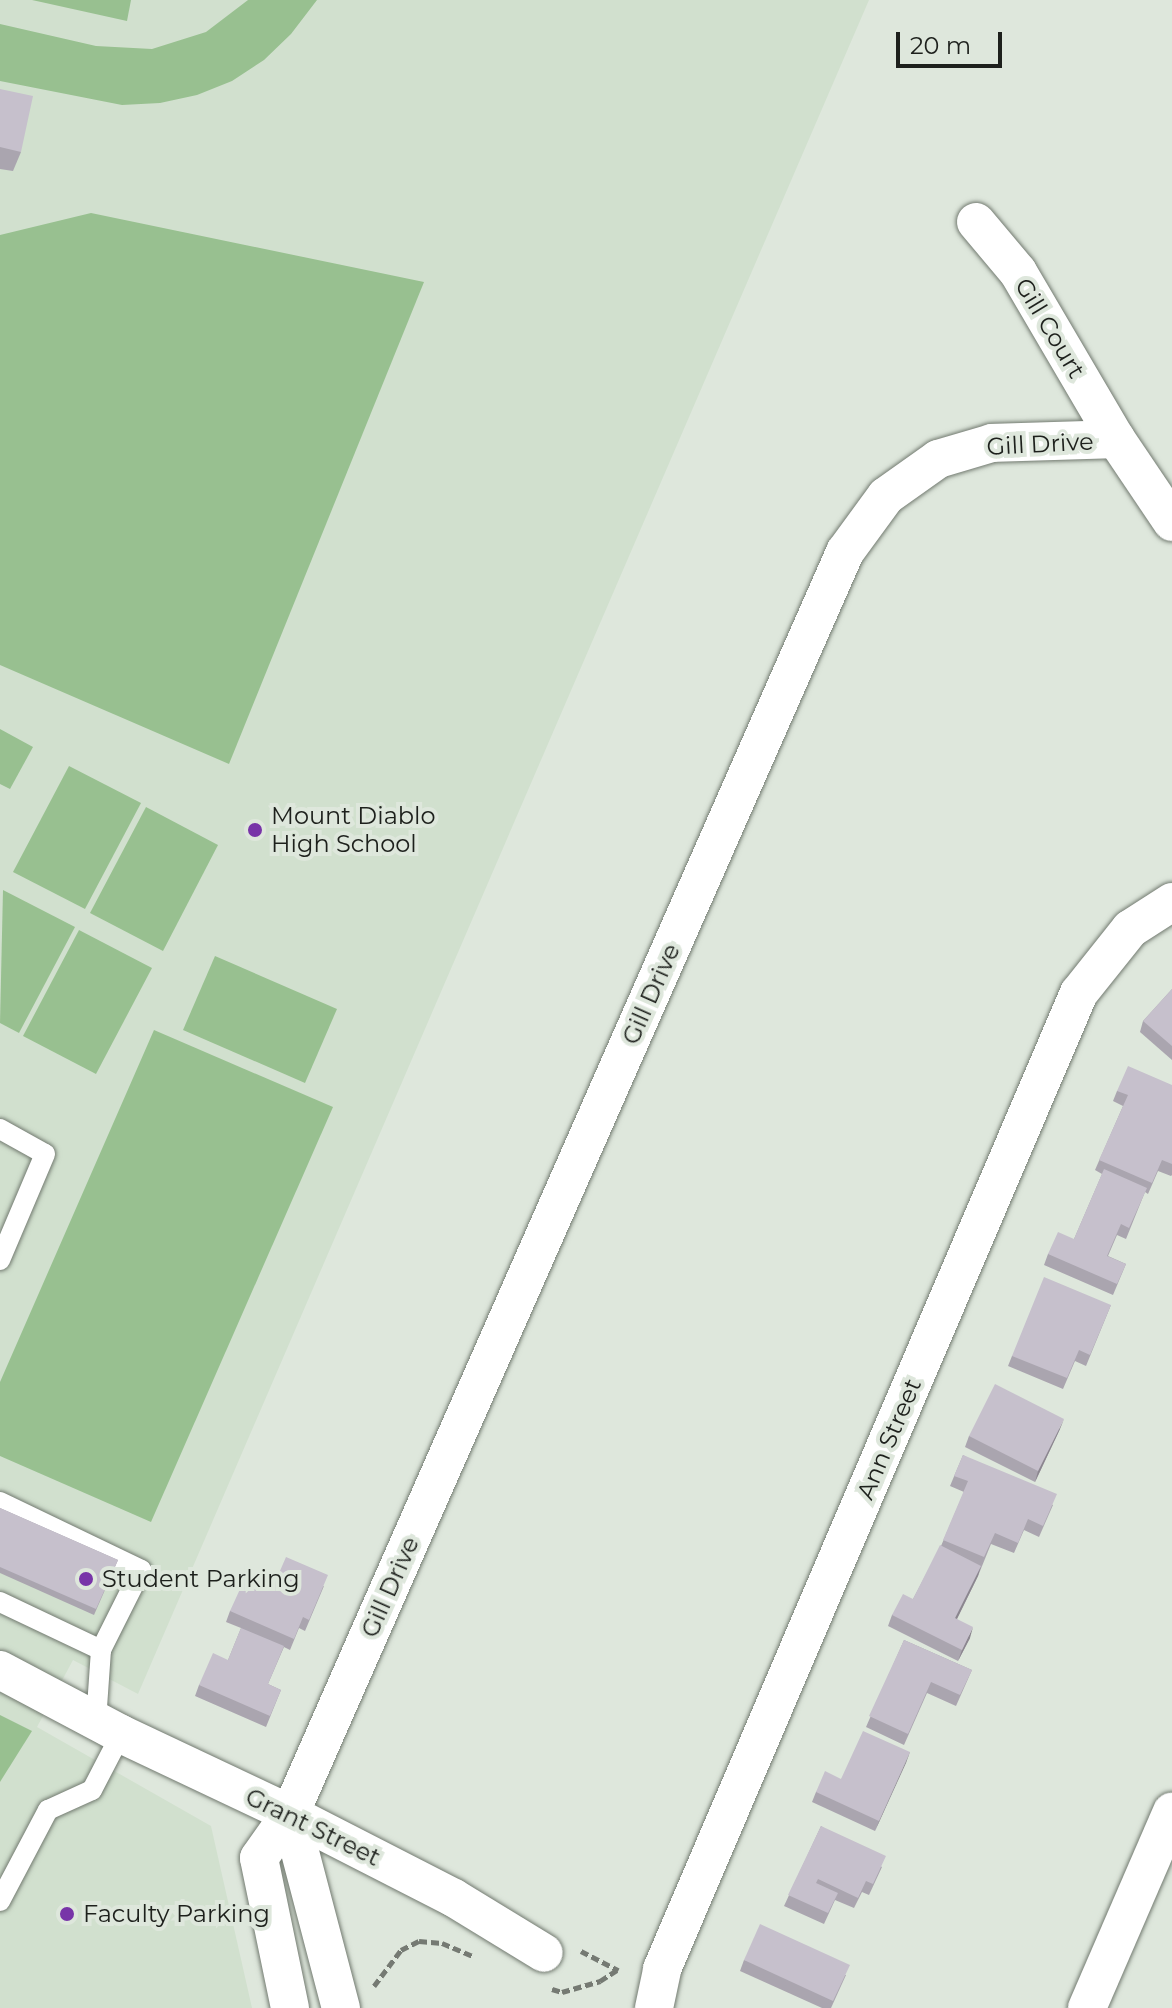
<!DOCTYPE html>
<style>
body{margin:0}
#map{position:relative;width:1172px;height:2008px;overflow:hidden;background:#dee7dc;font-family:Montserrat,sans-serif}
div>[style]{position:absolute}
.built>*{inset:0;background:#d1e0ce}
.green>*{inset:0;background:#98c090}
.path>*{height:5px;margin-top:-2.5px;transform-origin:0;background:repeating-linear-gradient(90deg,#757a73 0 8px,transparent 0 12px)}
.roads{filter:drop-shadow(0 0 2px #727a70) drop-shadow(0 0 2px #727a70)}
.service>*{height:20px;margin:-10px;padding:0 10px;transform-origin:10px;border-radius:10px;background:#fff}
.minor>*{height:38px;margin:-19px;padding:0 19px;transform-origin:19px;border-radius:19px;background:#fff}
.wall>*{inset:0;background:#aaa5af}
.shaded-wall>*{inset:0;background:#8b868f}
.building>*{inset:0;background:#c6c0cc}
.dots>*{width:22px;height:22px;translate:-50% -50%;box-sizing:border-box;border:4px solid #dee7dc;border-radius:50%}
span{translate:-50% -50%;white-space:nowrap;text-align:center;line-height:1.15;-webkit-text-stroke:8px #dee7dc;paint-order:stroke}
.street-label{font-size:24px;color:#1d201c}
.poi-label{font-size:24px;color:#1d201c}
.left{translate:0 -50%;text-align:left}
.scale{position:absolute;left:896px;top:32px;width:106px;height:36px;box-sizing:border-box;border:4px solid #1d201c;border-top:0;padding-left:10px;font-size:24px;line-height:28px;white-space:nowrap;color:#1d201c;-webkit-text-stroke:6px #dee7dc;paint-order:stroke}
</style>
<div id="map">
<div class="built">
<i style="clip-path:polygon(0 0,869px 0,138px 1694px,73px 1660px,37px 1727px,211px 1826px,252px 2008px,0 2008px)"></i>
</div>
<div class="green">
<i style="clip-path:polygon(32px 0,131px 0,127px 21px)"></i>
<i style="clip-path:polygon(248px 0,317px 0,291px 34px,264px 60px,232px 81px,197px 95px,160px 103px,122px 105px,0 81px,0 24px,96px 46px,152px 49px,206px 32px)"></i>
<i style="clip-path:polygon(91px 213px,424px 282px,229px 764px,0 665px,0 235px)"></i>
<i style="clip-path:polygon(0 729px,33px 747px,10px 789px,0 784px)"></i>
<i style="clip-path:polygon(69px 766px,141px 803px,85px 909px,13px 872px)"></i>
<i style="clip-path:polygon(146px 807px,218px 845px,163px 951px,90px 913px)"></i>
<i style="clip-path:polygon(3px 890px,75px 927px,19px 1033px,0 1023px)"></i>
<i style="clip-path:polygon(79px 930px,152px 968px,96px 1074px,23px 1036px)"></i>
<i style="clip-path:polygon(215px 956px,337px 1009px,305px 1083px,183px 1030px)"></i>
<i style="clip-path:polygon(154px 1030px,333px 1107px,151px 1522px,0 1456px,0 1382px)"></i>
<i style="clip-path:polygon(0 1715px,32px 1731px,0 1782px)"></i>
</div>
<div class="path">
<i style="left:581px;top:1951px;width:42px;rotate:27.2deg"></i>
<i style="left:374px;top:1986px;width:45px;rotate:-53.1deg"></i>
<i style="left:401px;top:1950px;width:20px;rotate:-27deg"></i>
<i style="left:419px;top:1941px;width:23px;rotate:5deg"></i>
<i style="left:442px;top:1943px;width:34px;rotate:23deg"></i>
<i style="left:552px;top:1989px;width:10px;rotate:17deg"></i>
<i style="left:562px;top:1992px;width:40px;rotate:-16deg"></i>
<i style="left:600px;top:1981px;width:20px;rotate:-33deg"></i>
</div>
<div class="roads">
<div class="service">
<i style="left:0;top:1129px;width:51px;rotate:29.1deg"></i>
<i style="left:45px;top:1154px;width:115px;rotate:113deg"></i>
<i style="left:0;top:1502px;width:157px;rotate:25.7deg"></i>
<i style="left:141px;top:1570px;width:89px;rotate:116.6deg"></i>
<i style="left:101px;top:1650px;width:71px;rotate:94deg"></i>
<i style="left:0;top:1602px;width:112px;rotate:25.4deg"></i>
<i style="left:0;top:1901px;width:103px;rotate:-62.2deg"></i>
<i style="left:48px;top:1810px;width:48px;rotate:-24.4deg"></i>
<i style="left:92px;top:1790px;width:63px;rotate:-62.6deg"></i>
</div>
<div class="minor">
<i style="left:976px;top:222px;width:65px;rotate:50deg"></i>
<i style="left:1018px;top:272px;width:194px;rotate:59.6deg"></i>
<i style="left:1116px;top:439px;width:100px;rotate:56deg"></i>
<i style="left:0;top:1670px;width:137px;rotate:27.9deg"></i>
<i style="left:121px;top:1734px;width:187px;rotate:25.3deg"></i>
<i style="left:290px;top:1814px;width:184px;rotate:27.1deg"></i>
<i style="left:454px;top:1898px;width:105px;rotate:31.4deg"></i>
<i style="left:290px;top:1814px;width:201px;rotate:75.3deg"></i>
<i style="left:290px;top:2008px;width:153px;rotate:-101.7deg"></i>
<i style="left:259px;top:1858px;width:54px;rotate:-54.8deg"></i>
<i style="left:290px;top:1814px;width:1379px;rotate:-66.26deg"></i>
<i style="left:845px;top:552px;width:69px;rotate:-53.8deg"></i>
<i style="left:886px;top:496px;width:64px;rotate:-35.4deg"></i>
<i style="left:938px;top:459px;width:56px;rotate:-16.5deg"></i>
<i style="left:992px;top:443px;width:124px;rotate:-1.8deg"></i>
<i style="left:654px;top:2008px;width:40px;rotate:-78deg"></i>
<i style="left:662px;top:1969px;width:1061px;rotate:-66.87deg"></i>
<i style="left:1079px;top:993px;width:82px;rotate:-51.4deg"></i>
<i style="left:1130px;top:929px;width:50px;rotate:-32.7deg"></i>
<i style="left:1087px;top:2008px;width:214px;rotate:-66.6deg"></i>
</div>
</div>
<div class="wall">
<i style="clip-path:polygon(0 89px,21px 152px,13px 171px,0 169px)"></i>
<i style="clip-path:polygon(1172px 989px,1172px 1060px,1140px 1032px,1143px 1021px)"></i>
<i style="clip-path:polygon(1172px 1085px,1172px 1175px,1171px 1176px,1158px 1171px,1148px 1194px,1145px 1192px,1126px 1239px,1117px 1235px,1108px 1256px,1126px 1264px,1113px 1295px,1044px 1265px,1048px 1254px,1074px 1239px,1102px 1174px,1095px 1170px,1123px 1106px,1113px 1101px,1117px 1091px)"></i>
<i style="clip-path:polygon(1111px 1305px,1086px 1366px,1075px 1361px,1063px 1389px,1008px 1366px,1012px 1356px)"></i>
<i style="clip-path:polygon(1060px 1429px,1035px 1482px,965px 1447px,969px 1436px)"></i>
<i style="clip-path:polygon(963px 1455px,1053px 1505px,1039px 1537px,1024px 1530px,1014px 1553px,991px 1544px,978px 1576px,957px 1619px,970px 1638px,958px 1661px,888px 1626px,892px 1615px,913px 1599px,941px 1546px,964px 1492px,950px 1486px)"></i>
<i style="clip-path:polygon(0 1508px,118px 1560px,94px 1615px,0 1573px)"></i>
<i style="clip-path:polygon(324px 1586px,305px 1631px,299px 1628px,290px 1650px,284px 1647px,268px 1684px,281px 1690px,266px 1727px,195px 1696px,199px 1685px,228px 1660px,241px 1628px,226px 1622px,230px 1611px)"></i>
<i style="clip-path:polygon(904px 1640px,972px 1670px,956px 1706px,927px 1693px,904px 1745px,866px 1727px)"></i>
<i style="clip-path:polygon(910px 1752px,875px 1831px,812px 1802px,816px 1792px,841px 1779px)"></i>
<i style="clip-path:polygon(821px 1826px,882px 1867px,869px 1895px,862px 1892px,854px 1908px,835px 1900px,824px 1924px,784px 1906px)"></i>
<i style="clip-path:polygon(744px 1960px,846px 1975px,831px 2008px,822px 2008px,740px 1971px)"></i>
</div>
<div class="shaded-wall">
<i style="clip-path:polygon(1064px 1419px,1060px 1429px,1035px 1482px,1038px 1471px)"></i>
<i style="clip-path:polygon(981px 1566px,978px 1576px,952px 1629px,955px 1618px)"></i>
<i style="clip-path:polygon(973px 1627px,970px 1638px,958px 1661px,962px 1650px)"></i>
<i style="clip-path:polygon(910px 1752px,906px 1763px,875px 1831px,879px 1821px)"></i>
</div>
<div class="building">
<i style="clip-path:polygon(0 89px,33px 96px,21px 152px,0 147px)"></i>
<i style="clip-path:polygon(1172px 989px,1172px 1046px,1143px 1021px)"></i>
<i style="clip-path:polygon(1128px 1066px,1172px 1085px,1172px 1164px,1162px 1160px,1152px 1183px,1099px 1160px,1128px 1095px,1117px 1091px)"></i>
<i style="clip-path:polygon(1104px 1169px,1147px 1188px,1129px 1228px,1121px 1224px,1107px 1256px,1126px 1264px,1117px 1284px,1048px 1254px,1058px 1232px,1074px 1239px)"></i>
<i style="clip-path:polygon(1044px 1277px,1111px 1305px,1090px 1355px,1079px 1350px,1067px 1378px,1012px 1356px)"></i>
<i style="clip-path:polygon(995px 1384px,1064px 1419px,1038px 1471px,969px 1436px)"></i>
<i style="clip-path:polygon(963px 1455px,1057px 1494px,1043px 1526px,1028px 1519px,1018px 1543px,995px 1533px,984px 1557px,943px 1540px,968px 1481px,954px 1476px)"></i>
<i style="clip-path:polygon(0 1508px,118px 1560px,96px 1609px,0 1567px)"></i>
<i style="clip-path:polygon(940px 1545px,981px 1566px,955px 1618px,973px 1627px,962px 1650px,892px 1615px,903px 1594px,913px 1599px)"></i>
<i style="clip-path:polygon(286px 1557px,328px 1575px,309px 1620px,303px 1617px,294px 1639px,230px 1611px,246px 1576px,273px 1587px)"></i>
<i style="clip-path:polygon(241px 1628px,284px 1646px,268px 1684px,281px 1690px,270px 1716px,199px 1685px,213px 1653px,228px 1660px)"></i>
<i style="clip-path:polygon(904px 1640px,972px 1670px,960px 1695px,931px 1682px,908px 1734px,869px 1716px)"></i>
<i style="clip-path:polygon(863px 1731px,910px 1752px,879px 1821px,816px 1792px,825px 1771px,841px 1779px)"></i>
<i style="clip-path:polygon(821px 1826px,886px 1856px,873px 1884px,866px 1881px,858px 1898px,818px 1879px,816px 1883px,838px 1893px,828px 1913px,788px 1895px)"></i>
<i style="clip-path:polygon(760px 1924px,850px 1965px,833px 2001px,744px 1960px)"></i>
</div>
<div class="dots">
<i style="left:255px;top:830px;background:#7834a8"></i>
<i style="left:86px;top:1579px;background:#7834a8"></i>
<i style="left:67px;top:1914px;background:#7834a8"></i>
</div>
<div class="street-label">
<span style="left:1050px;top:328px;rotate:59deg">Gill Court</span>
<span style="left:1040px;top:444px;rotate:-3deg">Gill Drive</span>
<span style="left:651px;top:994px;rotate:-66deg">Gill Drive</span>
<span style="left:889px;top:1439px;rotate:-67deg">Ann Street</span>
<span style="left:390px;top:1587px;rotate:-66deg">Gill Drive</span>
<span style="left:313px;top:1827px;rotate:26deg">Grant Street</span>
</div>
<div class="poi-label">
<span class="left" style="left:271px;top:830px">Mount Diablo<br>High School</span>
<span class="left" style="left:102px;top:1579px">Student Parking</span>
<span class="left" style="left:83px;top:1914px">Faculty Parking</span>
</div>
<div class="scale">20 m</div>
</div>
